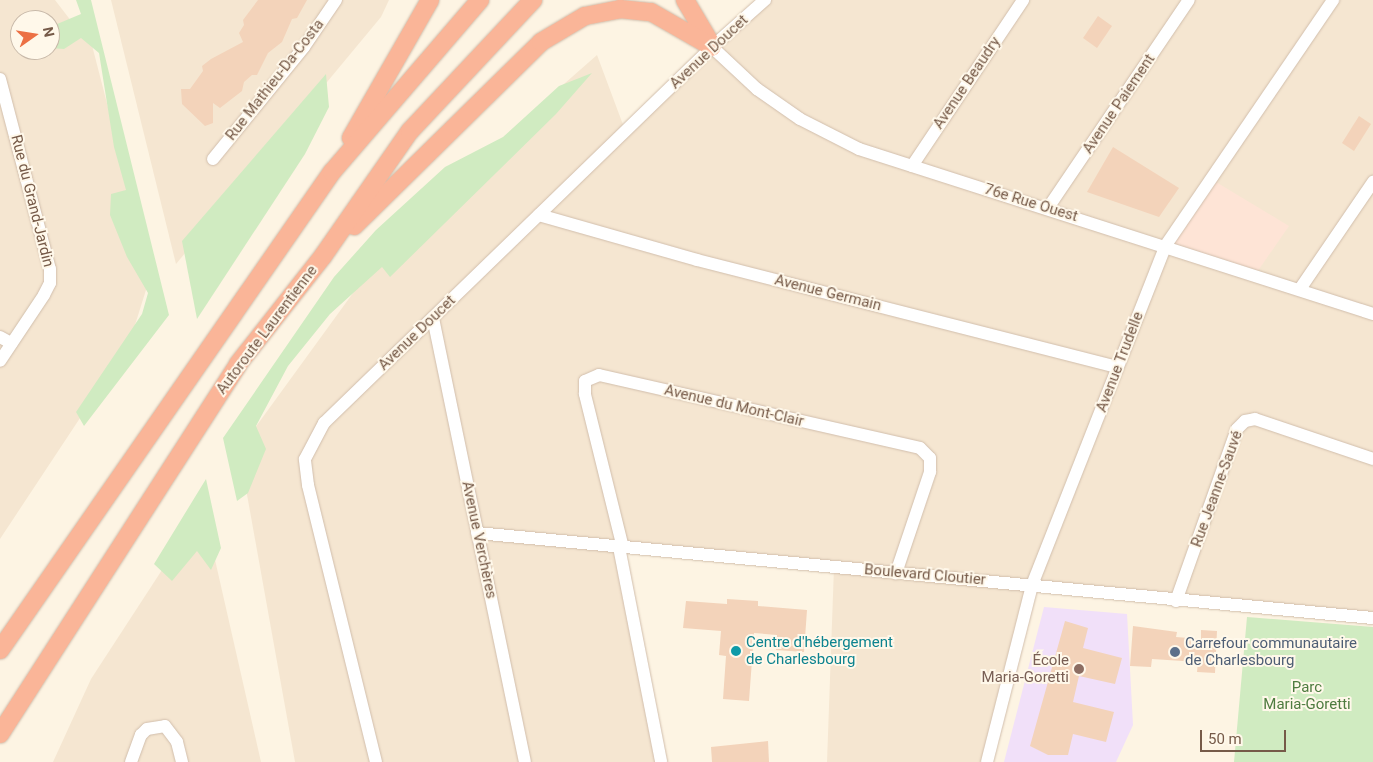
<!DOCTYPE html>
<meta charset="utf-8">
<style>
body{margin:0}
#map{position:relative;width:1373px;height:762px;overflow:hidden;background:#fdf4e3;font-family:Roboto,sans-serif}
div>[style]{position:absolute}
.residential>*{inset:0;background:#f5e6d1}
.commercial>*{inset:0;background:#fee4d6}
.education>*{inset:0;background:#f1e0f9}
.green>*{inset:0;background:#d0ebc1}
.building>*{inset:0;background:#f3d3ba}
.roads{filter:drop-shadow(0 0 1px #d1beac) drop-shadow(0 0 1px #d1beac)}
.minor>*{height:12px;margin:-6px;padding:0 6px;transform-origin:6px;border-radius:6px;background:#fff}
.highway>*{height:18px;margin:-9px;padding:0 9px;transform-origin:9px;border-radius:9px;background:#fab598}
.dots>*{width:14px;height:14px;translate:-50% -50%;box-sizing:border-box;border:2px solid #fff8ea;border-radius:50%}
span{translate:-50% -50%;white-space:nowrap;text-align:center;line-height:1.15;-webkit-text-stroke:4px #fff8ea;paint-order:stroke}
.street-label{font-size:15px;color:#765a48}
.culture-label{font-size:15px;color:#0d838f}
.left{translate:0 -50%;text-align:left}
.service-label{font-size:15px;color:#4e5e75}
.education-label{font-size:15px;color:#785e54}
.right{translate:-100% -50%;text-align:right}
.park-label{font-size:15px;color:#4f7c40}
.north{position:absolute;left:10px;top:10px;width:50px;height:50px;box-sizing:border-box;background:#fff8ea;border:1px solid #c8b9a9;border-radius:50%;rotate:77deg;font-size:14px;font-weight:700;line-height:20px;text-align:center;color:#765a48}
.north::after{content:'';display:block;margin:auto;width:18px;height:22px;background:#ec7044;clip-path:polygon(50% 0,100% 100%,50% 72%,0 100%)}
.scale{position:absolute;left:1200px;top:730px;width:86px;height:22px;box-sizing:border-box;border:2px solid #765a48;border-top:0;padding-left:6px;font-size:15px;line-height:18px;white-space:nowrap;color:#765a48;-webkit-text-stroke:4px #fff8ea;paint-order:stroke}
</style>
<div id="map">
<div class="residential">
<i style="clip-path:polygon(evenodd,0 0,55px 0,75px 26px,86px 22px,151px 274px,129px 344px,0 539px,0 0,20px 20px,50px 20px,50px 50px,20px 50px,20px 20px)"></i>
<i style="clip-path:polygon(111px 0,389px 0,381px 17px,176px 264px)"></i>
<i style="clip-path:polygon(765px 0,1373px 0,1373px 618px,1033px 585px,987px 762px,827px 762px,834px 567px,620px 548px,661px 762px,295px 762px,239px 450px,430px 187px,489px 150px,597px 55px,625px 130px)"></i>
<i style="clip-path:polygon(203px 507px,261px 762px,53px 762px,91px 679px)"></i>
</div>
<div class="commercial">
<i style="clip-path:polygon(1211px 179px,1289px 226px,1255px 275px,1166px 245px)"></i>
</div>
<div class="education">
<i style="clip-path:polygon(1044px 607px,1127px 614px,1133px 725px,1116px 762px,1004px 762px)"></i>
</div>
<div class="green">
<i style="clip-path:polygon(76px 0,91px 0,169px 315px,84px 426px,76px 412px,142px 314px,148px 293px,127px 257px,110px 215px,111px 194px,126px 190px,114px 147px,99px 53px,81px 38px,64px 49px,50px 48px,50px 27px,81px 14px)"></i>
<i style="clip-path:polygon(592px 73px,556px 114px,390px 277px,382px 267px,330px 314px,288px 366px,256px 426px,266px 449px,248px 493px,237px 501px,223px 438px,334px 277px,376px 230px,445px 167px,503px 137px,559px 86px)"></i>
<i style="clip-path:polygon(326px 74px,329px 107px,305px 154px,197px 319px,182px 241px)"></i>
<i style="clip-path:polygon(206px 479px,221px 548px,211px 570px,197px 551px,172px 581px,154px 564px)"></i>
<i style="clip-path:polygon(1247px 617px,1373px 627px,1373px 762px,1234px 762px)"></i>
</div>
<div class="building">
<i style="clip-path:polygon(258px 0,307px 0,297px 18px,292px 19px,282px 42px,268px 53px,257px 75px,252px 75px,244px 82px,242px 91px,220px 108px,213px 103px,213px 123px,205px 126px,182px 104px,181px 89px,190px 89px,203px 71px,202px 66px,211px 59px,243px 42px,239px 33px,244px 25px,243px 20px)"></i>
<i style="clip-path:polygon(1098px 16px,1112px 26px,1097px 48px,1083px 38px)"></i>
<i style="clip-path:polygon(1359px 116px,1371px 124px,1354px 151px,1342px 143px)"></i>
<i style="clip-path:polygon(1113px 147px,1179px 188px,1159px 217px,1087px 192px)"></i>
<i style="clip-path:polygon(727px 599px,758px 601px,758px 606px,807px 610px,804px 652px,776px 650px,777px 635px,754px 633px,749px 701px,723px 699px,726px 656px,719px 655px,721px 631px,683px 628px,686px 601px,727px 604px)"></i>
<i style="clip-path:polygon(1065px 621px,1088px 628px,1083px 648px,1122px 658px,1115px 684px,1079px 676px,1073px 702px,1114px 712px,1106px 742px,1073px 734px,1068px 755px,1048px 755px,1030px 746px)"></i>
<i style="clip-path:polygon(1133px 626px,1177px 632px,1176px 637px,1201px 639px,1201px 630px,1217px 631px,1215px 673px,1197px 672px,1198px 662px,1152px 659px,1151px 667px,1130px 666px)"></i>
<i style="clip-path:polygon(768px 741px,769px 762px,712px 762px,711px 747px)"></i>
</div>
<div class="roads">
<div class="minor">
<i style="left:712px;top:47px;width:62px;rotate:43deg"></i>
<i style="left:757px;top:89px;width:52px;rotate:34.9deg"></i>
<i style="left:800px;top:119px;width:66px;rotate:27deg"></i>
<i style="left:859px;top:149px;width:540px;rotate:17.8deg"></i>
<i style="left:0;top:79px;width:196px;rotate:75.3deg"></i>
<i style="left:50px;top:269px;width:14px;rotate:90deg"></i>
<i style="left:50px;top:283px;width:13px;rotate:117deg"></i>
<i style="left:44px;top:295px;width:79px;rotate:123.7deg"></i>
<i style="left:213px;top:159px;width:144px;rotate:-50.9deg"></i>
<i style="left:304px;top:47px;width:57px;rotate:-55.8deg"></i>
<i style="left:912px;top:166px;width:200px;rotate:-56.2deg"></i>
<i style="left:1048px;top:208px;width:251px;rotate:-55.9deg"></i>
<i style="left:539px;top:215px;width:164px;rotate:15.9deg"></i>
<i style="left:697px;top:260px;width:434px;rotate:14.3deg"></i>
<i style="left:1300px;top:289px;width:130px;rotate:-55.7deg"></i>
<i style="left:433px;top:318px;width:453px;rotate:78.3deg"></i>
<i style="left:0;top:337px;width:13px;rotate:29deg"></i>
<i style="left:477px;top:533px;width:900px;rotate:5.42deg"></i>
<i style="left:619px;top:547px;width:219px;rotate:78.9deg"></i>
<i style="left:623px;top:548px;width:159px;rotate:-103.9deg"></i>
<i style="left:585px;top:394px;width:13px;rotate:-90deg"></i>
<i style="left:585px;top:381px;width:15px;rotate:-23deg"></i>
<i style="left:599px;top:375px;width:329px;rotate:12.8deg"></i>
<i style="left:920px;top:448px;width:14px;rotate:45deg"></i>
<i style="left:930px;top:458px;width:14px;rotate:90deg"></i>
<i style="left:930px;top:472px;width:107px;rotate:108.6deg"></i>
<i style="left:1176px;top:601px;width:182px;rotate:-70.5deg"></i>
<i style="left:1237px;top:429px;width:11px;rotate:-45deg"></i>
<i style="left:1245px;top:421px;width:10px;rotate:-11deg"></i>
<i style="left:1255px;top:419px;width:125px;rotate:18.7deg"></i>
<i style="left:131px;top:762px;width:29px;rotate:-70deg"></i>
<i style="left:141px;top:735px;width:8px;rotate:-45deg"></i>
<i style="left:147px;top:729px;width:18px;rotate:-9deg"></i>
<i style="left:165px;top:726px;width:20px;rotate:53deg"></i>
<i style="left:177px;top:742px;width:21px;rotate:76deg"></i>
<i style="left:376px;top:762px;width:285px;rotate:-103.8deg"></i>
<i style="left:308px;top:485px;width:26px;rotate:-97deg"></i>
<i style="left:305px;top:459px;width:41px;rotate:-62.2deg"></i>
<i style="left:324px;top:423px;width:540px;rotate:-44.1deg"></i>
<i style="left:712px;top:47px;width:71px;rotate:-41.6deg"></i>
<i style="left:987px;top:762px;width:183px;rotate:-75.7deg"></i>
<i style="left:1032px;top:585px;width:365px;rotate:-68.5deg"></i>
<i style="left:1166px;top:245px;width:297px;rotate:-55.7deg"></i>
</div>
<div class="highway">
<i style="left:685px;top:0;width:51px;rotate:59.4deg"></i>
<i style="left:351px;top:138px;width:159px;rotate:-60.2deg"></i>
<i style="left:354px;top:226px;width:262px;rotate:-44.5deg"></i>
<i style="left:541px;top:42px;width:51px;rotate:-30.6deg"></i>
<i style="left:585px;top:16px;width:36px;rotate:-11deg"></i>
<i style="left:620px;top:9px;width:31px;rotate:6deg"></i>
<i style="left:651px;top:12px;width:70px;rotate:29.8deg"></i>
<i style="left:0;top:650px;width:582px;rotate:-55.22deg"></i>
<i style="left:332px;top:172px;width:227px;rotate:-49.3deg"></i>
<i style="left:0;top:734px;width:440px;rotate:-57.2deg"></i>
<i style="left:238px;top:364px;width:137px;rotate:-51.8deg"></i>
<i style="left:323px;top:256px;width:152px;rotate:-55.2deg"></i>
<i style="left:410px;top:131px;width:180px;rotate:-46.8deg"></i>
</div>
</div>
<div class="dots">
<i style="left:736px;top:651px;background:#0f9aa8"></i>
<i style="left:1175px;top:652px;background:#5c6f8a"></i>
<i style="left:1079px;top:669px;background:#8d6e63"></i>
</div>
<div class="street-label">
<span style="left:709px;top:52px;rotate:-43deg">Avenue Doucet</span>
<span style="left:275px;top:80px;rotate:-52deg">Rue Mathieu-Da-Costa</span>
<span style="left:967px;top:83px;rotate:-56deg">Avenue Beaudry</span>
<span style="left:1119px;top:104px;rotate:-56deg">Avenue Paiement</span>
<span style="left:32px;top:201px;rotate:76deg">Rue du Grand-Jardin</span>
<span style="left:1031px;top:203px;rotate:17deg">76e Rue Ouest</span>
<span style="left:828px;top:293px;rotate:14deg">Avenue Germain</span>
<span style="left:267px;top:330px;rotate:-53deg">Autoroute Laurentienne</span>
<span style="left:417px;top:333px;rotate:-44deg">Avenue Doucet</span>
<span style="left:1120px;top:362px;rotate:-69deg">Avenue Trudelle</span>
<span style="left:734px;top:406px;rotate:13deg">Avenue du Mont-Clair</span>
<span style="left:1217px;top:489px;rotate:-70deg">Rue Jeanne-Sauvé</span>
<span style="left:479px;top:540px;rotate:78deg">Avenue Verchères</span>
<span style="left:925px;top:575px;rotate:5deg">Boulevard Cloutier</span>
</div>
<div class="culture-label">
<span class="left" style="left:746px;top:651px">Centre d'hébergement<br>de Charlesbourg</span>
</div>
<div class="service-label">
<span class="left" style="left:1185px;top:652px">Carrefour communautaire<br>de Charlesbourg</span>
</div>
<div class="education-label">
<span class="right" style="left:1069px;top:669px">École<br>Maria-Goretti</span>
</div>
<div class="park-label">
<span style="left:1307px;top:696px">Parc<br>Maria-Goretti</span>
</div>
<div class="north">N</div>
<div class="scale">50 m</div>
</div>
